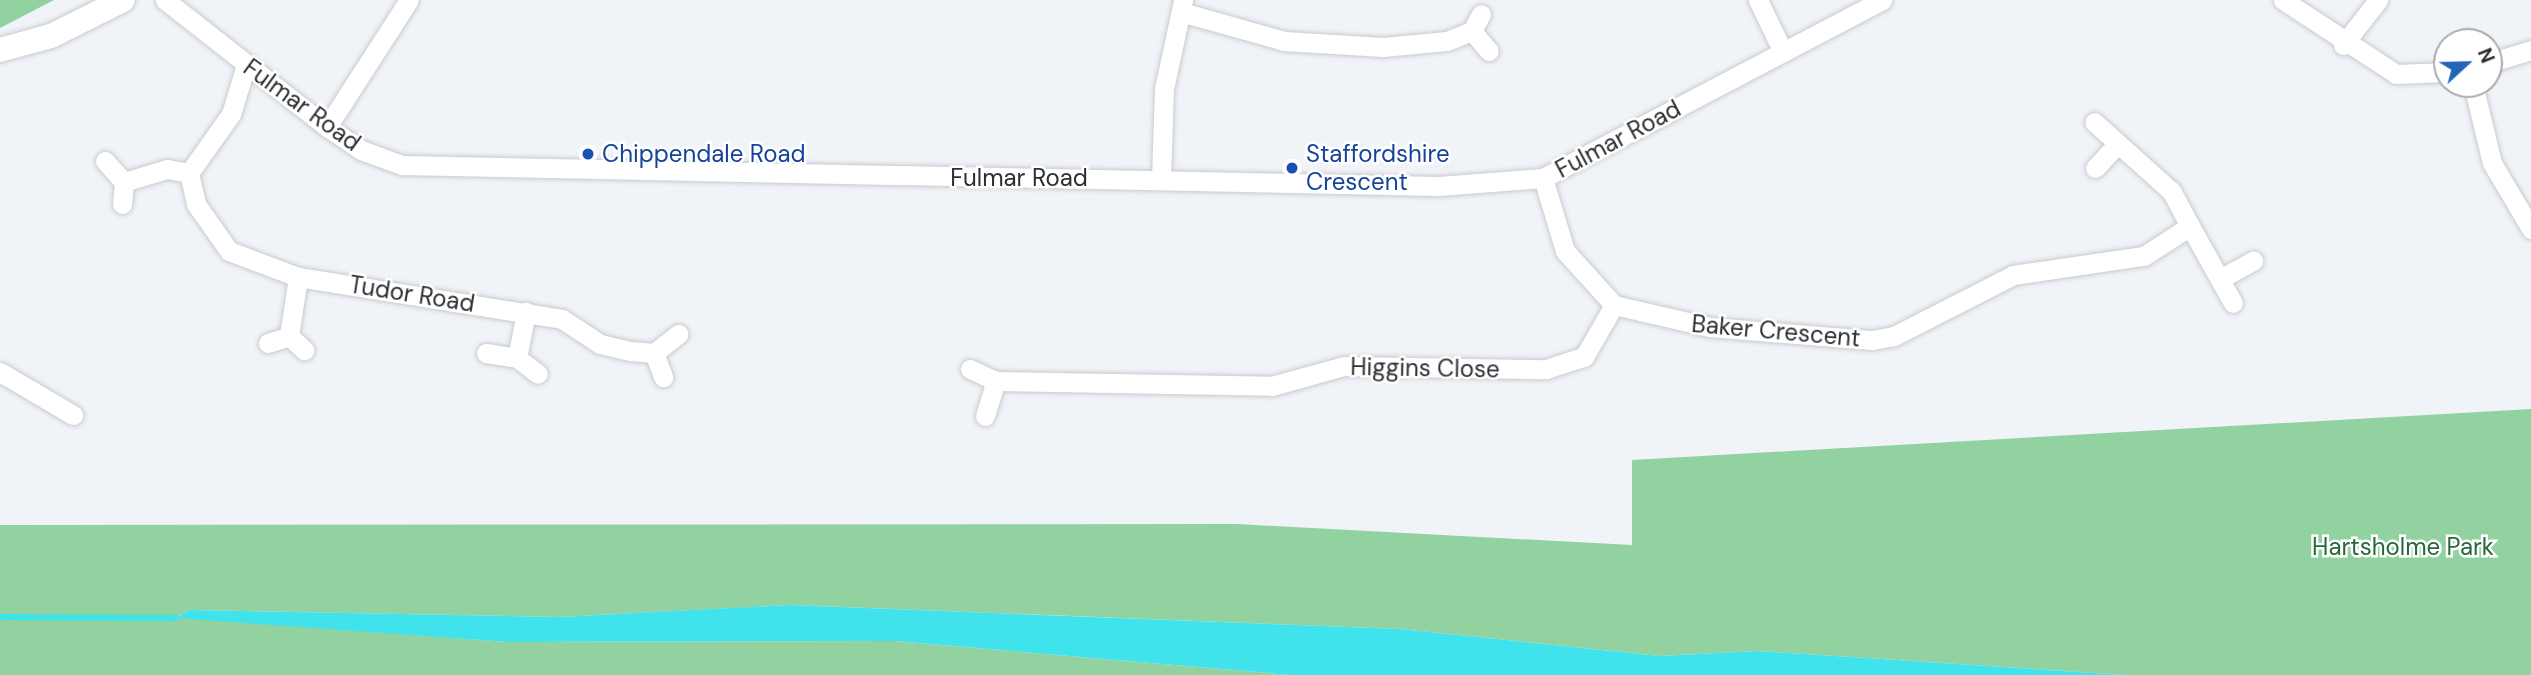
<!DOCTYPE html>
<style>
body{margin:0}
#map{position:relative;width:2531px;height:675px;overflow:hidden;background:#f0f3f7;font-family:"DM Sans",sans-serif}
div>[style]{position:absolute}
.green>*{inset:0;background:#92d2a0}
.water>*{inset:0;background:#40e3eb}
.stream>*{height:6px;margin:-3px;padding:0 3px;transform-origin:3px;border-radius:3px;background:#40e3eb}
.roads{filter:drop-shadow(0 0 2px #c8cbcf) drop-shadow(0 0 2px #c8cbcf)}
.minor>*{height:19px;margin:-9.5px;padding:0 9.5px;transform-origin:9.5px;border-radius:9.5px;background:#fff}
.tertiary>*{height:24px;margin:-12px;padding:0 12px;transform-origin:12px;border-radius:12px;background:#fff}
.dots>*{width:19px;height:19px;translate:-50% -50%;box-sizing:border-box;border:4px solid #fff;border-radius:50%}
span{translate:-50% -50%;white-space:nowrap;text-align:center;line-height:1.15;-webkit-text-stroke:5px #fff;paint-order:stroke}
.street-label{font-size:24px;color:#2d2e30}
.transit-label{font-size:24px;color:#164399}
.left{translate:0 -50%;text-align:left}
.park-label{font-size:24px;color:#28673b}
.north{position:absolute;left:2433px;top:28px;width:70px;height:70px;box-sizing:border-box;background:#fff;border:2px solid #ababac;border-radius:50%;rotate:68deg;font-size:19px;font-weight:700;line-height:28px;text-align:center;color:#2d2e30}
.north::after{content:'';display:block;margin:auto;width:24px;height:32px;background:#2365b6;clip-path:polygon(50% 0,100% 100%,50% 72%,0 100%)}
</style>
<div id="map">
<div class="green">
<i style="clip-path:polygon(0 0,54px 0,0 28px)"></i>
<i style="clip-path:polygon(2531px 409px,2531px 675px,2125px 675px,1758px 651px,1660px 656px,1400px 629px,791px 605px,559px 617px,189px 610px,177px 617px,508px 642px,895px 641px,1291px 675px,0 675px,0 525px,1236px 524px,1632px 545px,1632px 460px)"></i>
</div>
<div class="water">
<i style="clip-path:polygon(790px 605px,1400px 629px,1660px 656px,1758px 651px,2125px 675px,1291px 675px,895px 641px,508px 642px,176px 618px,189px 610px,559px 617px)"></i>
</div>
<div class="stream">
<i style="left:0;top:617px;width:176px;rotate:0.3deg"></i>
</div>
<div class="roads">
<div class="minor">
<i style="left:165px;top:0;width:206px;rotate:38.1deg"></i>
<i style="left:327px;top:127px;width:41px;rotate:34.1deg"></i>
<i style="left:361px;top:150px;width:44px;rotate:20.1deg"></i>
<i style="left:402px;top:165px;width:1037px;rotate:1.16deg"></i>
<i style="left:1439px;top:186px;width:104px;rotate:-4.4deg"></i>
<i style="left:1543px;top:178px;width:383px;rotate:-27.7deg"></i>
<i style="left:1758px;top:0;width:58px;rotate:64.3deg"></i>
<i style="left:2283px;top:0;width:135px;rotate:33.2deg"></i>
<i style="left:2396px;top:74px;width:51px;rotate:-2.2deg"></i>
<i style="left:1181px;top:12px;width:107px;rotate:15.7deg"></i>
<i style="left:1284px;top:41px;width:99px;rotate:3.5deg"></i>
<i style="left:1383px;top:47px;width:64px;rotate:-5.4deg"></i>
<i style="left:1447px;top:41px;width:27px;rotate:-22deg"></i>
<i style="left:1472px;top:31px;width:19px;rotate:-62deg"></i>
<i style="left:1472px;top:31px;width:26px;rotate:50deg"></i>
<i style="left:2343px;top:45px;width:57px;rotate:-52.1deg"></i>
<i style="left:2489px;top:63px;width:44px;rotate:-17.2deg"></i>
<i style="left:246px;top:65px;width:51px;rotate:107deg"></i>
<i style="left:231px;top:114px;width:72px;rotate:125.4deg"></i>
<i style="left:189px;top:173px;width:32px;rotate:77deg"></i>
<i style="left:196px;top:204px;width:57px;rotate:54.9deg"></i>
<i style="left:229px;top:251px;width:74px;rotate:20.6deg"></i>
<i style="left:298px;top:277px;width:267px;rotate:9deg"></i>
<i style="left:562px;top:319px;width:45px;rotate:33.3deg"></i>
<i style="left:600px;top:344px;width:32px;rotate:13deg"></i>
<i style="left:631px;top:351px;width:23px;rotate:5deg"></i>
<i style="left:654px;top:353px;width:31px;rotate:-38deg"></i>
<i style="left:2473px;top:84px;width:81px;rotate:76.5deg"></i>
<i style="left:2492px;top:163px;width:77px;rotate:59.4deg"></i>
<i style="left:327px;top:127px;width:151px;rotate:-57.2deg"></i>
<i style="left:105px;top:161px;width:28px;rotate:48deg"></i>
<i style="left:124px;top:182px;width:22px;rotate:95deg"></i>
<i style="left:2095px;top:168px;width:33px;rotate:-47deg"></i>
<i style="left:1543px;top:178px;width:76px;rotate:73.2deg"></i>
<i style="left:1565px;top:251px;width:73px;rotate:47.8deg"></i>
<i style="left:1614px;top:305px;width:98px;rotate:13deg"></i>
<i style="left:1709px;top:327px;width:164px;rotate:4.6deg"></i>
<i style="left:1872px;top:340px;width:22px;rotate:-10deg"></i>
<i style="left:1894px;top:336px;width:134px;rotate:-27.1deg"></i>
<i style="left:2013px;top:275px;width:132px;rotate:-8.3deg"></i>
<i style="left:2144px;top:256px;width:55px;rotate:-33.1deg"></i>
<i style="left:2190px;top:226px;width:40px;rotate:-118deg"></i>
<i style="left:2171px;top:191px;width:103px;rotate:-138.1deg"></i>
<i style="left:1161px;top:179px;width:90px;rotate:-88.1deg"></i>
<i style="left:1164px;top:89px;width:91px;rotate:-77.9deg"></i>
<i style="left:124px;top:182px;width:45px;rotate:-16.8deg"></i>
<i style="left:167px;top:169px;width:22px;rotate:10deg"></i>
<i style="left:2190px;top:226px;width:88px;rotate:60.8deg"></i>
<i style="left:2220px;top:279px;width:38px;rotate:-29deg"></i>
<i style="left:289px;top:336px;width:60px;rotate:-81.3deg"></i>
<i style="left:268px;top:343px;width:22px;rotate:-18deg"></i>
<i style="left:289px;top:336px;width:21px;rotate:43deg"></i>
<i style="left:486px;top:353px;width:31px;rotate:9deg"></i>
<i style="left:517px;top:358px;width:26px;rotate:37deg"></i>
<i style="left:654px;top:353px;width:26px;rotate:69deg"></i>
<i style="left:517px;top:358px;width:47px;rotate:-78.9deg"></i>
<i style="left:970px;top:369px;width:29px;rotate:25deg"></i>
<i style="left:996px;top:381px;width:276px;rotate:1deg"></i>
<i style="left:1272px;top:386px;width:75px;rotate:-15.5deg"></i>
<i style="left:1344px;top:366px;width:202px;rotate:0.9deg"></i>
<i style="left:1546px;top:369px;width:40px;rotate:-18deg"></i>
<i style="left:1584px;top:357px;width:60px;rotate:-60deg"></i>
<i style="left:0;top:372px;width:85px;rotate:30.5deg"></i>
<i style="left:985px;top:416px;width:37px;rotate:-73deg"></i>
</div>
<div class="tertiary">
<i style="left:0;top:50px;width:53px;rotate:-15.4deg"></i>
<i style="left:51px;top:36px;width:80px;rotate:-26.6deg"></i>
</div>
</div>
<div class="dots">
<i style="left:588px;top:154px;background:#1a4fb4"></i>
<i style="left:1292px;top:168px;background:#1a4fb4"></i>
</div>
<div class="street-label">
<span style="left:302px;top:105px;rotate:36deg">Fulmar Road</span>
<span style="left:1618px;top:139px;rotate:-28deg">Fulmar Road</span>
<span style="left:1019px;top:178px">Fulmar Road</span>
<span style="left:412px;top:294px;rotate:9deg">Tudor Road</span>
<span style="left:1776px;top:331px;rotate:5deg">Baker Crescent</span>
<span style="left:1425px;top:368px;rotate:1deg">Higgins Close</span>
</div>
<div class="transit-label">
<span class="left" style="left:602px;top:154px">Chippendale Road</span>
<span class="left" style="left:1306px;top:168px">Staffordshire<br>Crescent</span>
</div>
<div class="park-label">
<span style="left:2403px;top:547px">Hartsholme Park</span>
</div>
<div class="north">N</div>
</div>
